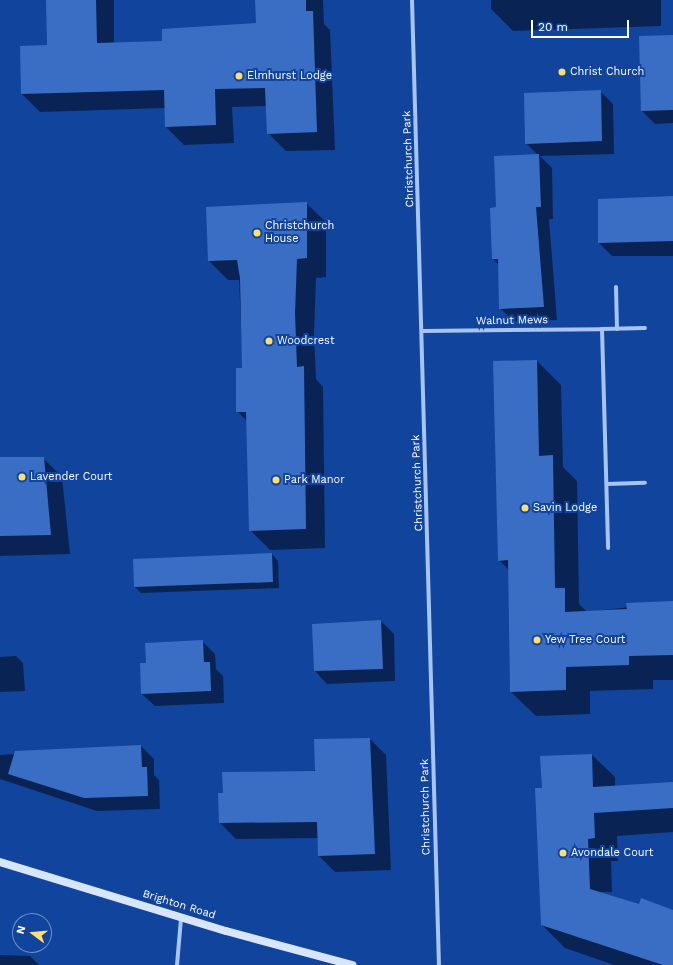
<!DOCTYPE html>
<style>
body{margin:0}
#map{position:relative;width:673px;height:965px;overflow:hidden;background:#11449d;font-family:"Work Sans",sans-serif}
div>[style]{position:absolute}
.shadow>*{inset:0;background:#0007}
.building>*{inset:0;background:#3a6ec4}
.street>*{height:4px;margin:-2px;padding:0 2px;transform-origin:2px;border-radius:2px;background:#a6c4f4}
.secondary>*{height:8px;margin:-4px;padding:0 4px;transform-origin:4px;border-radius:4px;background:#d7e5fd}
.dots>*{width:11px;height:11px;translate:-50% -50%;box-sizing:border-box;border:2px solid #11449d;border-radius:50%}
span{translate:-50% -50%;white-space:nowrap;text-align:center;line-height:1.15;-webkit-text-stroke:4px #11449d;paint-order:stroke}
.poi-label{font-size:11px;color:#fff}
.left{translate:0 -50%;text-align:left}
.street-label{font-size:11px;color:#fff}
.north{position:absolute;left:12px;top:913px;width:40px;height:40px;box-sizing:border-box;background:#11449d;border:1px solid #708fc4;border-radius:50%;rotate:286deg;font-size:11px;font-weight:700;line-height:16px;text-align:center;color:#fff}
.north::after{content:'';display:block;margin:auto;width:14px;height:18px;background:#ffdf6a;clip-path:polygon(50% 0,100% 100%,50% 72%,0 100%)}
.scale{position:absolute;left:531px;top:20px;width:98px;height:18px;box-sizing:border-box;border:2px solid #fff;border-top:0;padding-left:5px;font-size:12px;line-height:14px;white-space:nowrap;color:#fff;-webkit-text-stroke:3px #11449d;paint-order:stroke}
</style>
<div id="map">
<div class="shadow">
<i style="clip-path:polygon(47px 0,114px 0,114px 43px,163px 42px,257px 24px,256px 0,323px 0,324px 24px,330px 30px,335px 150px,286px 151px,268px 133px,267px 106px,232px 107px,234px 143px,184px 145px,166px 127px,165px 108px,40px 112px,22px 94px,48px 46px)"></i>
<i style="clip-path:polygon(491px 0,661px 0,661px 26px,513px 31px,491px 9px)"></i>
<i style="clip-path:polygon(673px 36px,673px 123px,655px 124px,642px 111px)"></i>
<i style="clip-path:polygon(600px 91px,613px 104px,614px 154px,540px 156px,552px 168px,553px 219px,549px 219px,557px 320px,513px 321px,500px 308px,499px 265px,493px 259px,497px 208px,538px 155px,526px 143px)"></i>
<i style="clip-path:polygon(673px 197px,673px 256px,612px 256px,599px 243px)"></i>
<i style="clip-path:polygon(306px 203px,326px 222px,326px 277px,316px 278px,314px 333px,316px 379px,323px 387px,325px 548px,270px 550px,250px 530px,247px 421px,237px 411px,243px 368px,239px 280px,228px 280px,209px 261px)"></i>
<i style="clip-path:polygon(537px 361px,561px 385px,563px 467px,577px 481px,579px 604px,587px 612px,673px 602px,673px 680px,653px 680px,653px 689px,590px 691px,590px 714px,536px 716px,511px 692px,509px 570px,499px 560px)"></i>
<i style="clip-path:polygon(0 458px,43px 458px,62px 477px,70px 554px,0 556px,0 562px)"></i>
<i style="clip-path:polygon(272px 554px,278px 561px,279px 588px,141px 593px,135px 587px)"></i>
<i style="clip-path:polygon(381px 621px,394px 634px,395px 681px,327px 684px,315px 671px,313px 625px)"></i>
<i style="clip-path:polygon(202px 641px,215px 654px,216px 669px,223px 676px,224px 703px,155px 706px,142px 694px,147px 664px)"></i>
<i style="clip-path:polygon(16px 656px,23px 663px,25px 691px,0 692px,0 657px)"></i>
<i style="clip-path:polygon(370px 739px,386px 755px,391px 870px,335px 872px,319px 856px,318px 838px,236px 839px,220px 823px)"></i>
<i style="clip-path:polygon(141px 746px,154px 759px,154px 775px,159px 780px,160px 809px,97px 811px,0 779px,0 755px)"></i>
<i style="clip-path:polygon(592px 755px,615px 777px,615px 787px,673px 783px,673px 832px,617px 836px,618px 861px,611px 861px,612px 892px,600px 892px,640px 906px,673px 911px,673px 965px,614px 965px,565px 948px,542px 925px,543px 789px)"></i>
<i style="clip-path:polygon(0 955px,30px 956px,39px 965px,0 965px)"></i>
</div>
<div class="building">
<i style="clip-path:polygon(46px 0,96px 0,97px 43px,162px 41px,162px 29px,256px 23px,255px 0,306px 0,306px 11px,313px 11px,317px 132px,267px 134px,265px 88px,215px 89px,216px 125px,165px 127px,164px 90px,21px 94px,20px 46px,47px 45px)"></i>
<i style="clip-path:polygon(673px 35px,673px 110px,641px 111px,639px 36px)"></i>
<i style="clip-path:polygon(601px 90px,602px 141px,525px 144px,524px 93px)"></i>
<i style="clip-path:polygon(539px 154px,541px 207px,536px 207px,544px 307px,499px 309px,498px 259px,492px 259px,490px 208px,496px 207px,494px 156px)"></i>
<i style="clip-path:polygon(673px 196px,673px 241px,598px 243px,598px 199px)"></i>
<i style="clip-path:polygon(307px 202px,307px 258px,297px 259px,295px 313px,297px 367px,304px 366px,306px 529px,249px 531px,246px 412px,236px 412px,236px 368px,242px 368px,240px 278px,237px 260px,208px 261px,206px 207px)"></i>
<i style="clip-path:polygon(537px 360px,539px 456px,553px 455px,555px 588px,565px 588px,565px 612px,627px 609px,626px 603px,673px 601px,673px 655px,629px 656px,629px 665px,566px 667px,566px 690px,510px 692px,508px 560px,498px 561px,493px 361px)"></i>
<i style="clip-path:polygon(0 457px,44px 457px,51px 535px,0 536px)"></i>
<i style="clip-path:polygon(272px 553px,273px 582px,134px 587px,133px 559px)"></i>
<i style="clip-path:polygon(381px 620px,383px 669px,314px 671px,312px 624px)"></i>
<i style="clip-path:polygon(203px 640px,204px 662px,210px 662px,211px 691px,141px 694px,140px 663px,146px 663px,145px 643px)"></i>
<i style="clip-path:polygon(370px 738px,375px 854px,318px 856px,317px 822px,219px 823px,218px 793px,223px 793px,222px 772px,315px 771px,314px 739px)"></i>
<i style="clip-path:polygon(141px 745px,142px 767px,147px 767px,148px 796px,84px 798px,8px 774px,15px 751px)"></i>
<i style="clip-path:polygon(592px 754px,593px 787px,673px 782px,673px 808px,594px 813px,595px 838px,588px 839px,590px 889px,639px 904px,641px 898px,673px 910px,673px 965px,663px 965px,541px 925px,535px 788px,542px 788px,540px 756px)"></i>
</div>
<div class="street">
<i style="left:412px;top:0;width:965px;rotate:88.4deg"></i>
<i style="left:616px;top:287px;width:42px;rotate:88.6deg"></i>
<i style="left:602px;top:329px;width:43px;rotate:-1.3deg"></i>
<i style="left:423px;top:331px;width:179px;rotate:-0.6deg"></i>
<i style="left:602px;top:329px;width:219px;rotate:88.4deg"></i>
<i style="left:607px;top:484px;width:38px;rotate:-2deg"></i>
<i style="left:177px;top:965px;width:47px;rotate:-85.1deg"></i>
</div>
<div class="secondary">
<i style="left:0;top:862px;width:236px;rotate:17deg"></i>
<i style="left:226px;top:931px;width:131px;rotate:15.1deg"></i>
</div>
<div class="dots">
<i style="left:562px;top:72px;background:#ffdf6a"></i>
<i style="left:239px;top:76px;background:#ffdf6a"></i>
<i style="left:257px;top:233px;background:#ffdf6a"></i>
<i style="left:269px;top:341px;background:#ffdf6a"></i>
<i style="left:22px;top:477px;background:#ffdf6a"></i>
<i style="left:276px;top:480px;background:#ffdf6a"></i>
<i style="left:525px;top:508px;background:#ffdf6a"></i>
<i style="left:537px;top:640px;background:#ffdf6a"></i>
<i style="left:563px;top:853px;background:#ffdf6a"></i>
</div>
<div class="poi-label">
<span class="left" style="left:570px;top:72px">Christ Church</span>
<span class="left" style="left:247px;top:76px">Elmhurst Lodge</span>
<span class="left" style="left:265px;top:233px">Christchurch<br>House</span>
<span class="left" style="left:277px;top:341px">Woodcrest</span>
<span class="left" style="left:30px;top:477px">Lavender Court</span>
<span class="left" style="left:284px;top:480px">Park Manor</span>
<span class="left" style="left:533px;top:508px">Savin Lodge</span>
<span class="left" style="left:545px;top:640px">Yew Tree Court</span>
<span class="left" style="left:571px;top:853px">Avondale Court</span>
</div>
<div class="street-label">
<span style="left:409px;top:159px;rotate:-92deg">Christchurch Park</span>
<span style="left:512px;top:321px;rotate:-1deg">Walnut Mews</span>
<span style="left:418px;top:483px;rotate:-92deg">Christchurch Park</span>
<span style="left:426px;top:807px;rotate:-91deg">Christchurch Park</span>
<span style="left:179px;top:905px;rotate:17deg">Brighton Road</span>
</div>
<div class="north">N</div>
<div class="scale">20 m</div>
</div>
